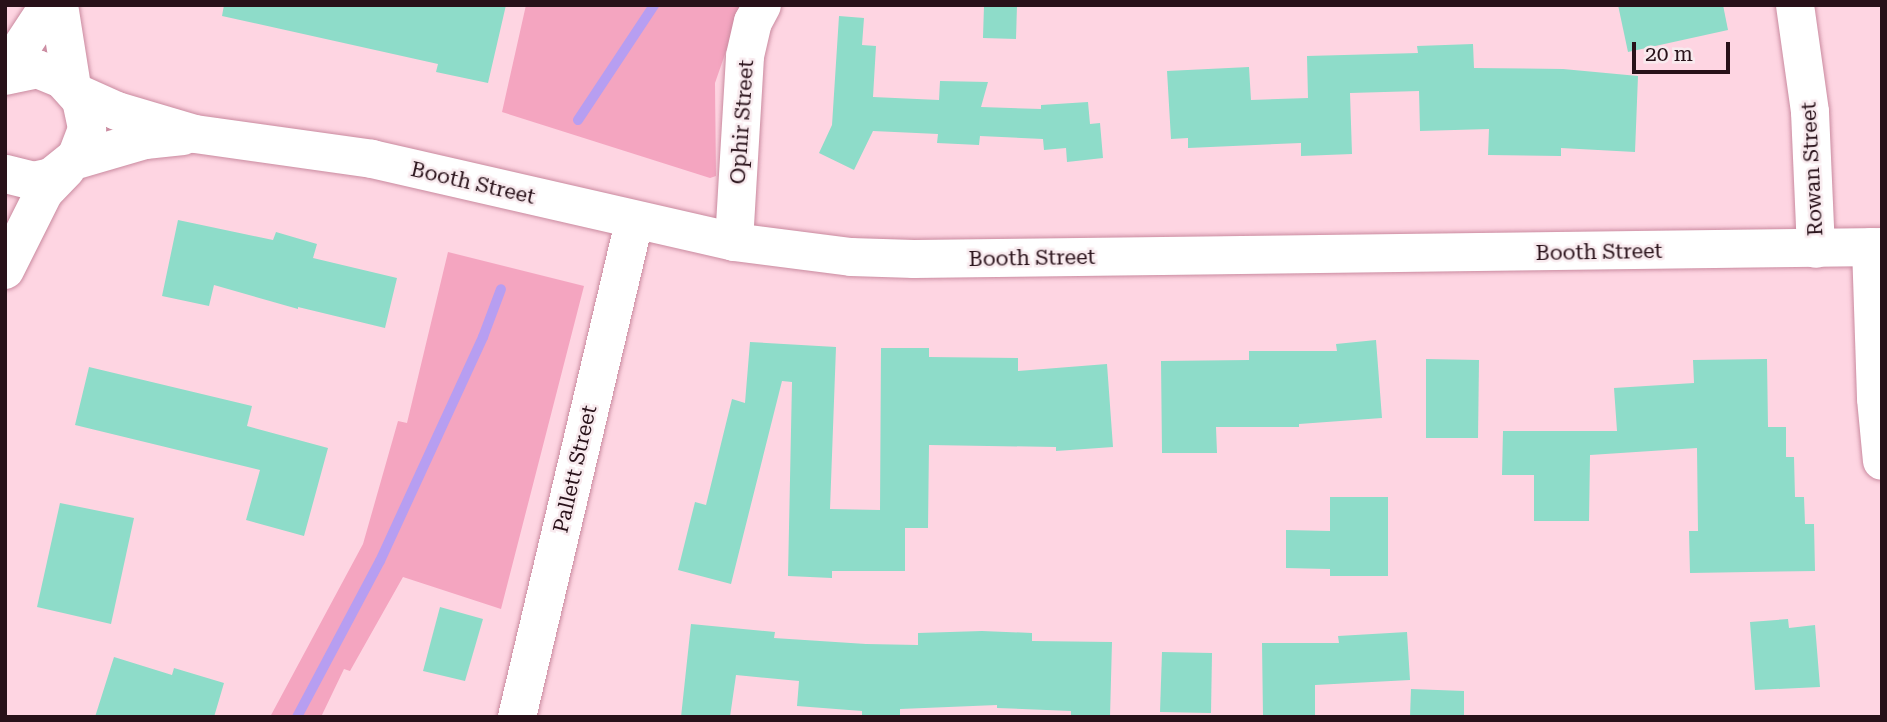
<!DOCTYPE html>
<style>
body{margin:0}
#map{position:relative;width:1887px;height:722px;overflow:hidden;background:#fed5e2;font-family:"Roboto Serif",serif}
div>[style]{position:absolute}
.green>*{inset:0;background:#f4a5c0}
.stream>*{height:10px;margin:-5px;padding:0 5px;transform-origin:5px;border-radius:5px;background:#b79ef1}
.building>*{inset:0;background:#8edcc9}
.roads{filter:drop-shadow(0 0 2px #c98a9f) drop-shadow(0 0 2px #c98a9f)}
.minor>*{height:38px;margin:-19px;padding:0 19px;transform-origin:19px;border-radius:19px;background:#fff}
span{translate:-50% -50%;white-space:nowrap;text-align:center;line-height:1.15;-webkit-text-stroke:5px #f8eaee;paint-order:stroke}
.street-label{font-size:21px;color:#281119}
.frame{position:absolute;inset:0;border:7px solid #281119;pointer-events:none}
.scale{position:absolute;left:1632px;top:42px;width:98px;height:32px;box-sizing:border-box;border:4px solid #281119;border-top:0;padding-left:9px;font-size:21px;line-height:24px;white-space:nowrap;color:#281119;-webkit-text-stroke:5px #f8eaee;paint-order:stroke}
</style>
<div id="map">
<div class="green">
<i style="clip-path:polygon(526px 5px,742px 5px,715px 83px,716px 176px,710px 178px,502px 112px)"></i>
<i style="clip-path:polygon(448px 252px,584px 286px,501px 609px,403px 577px,350px 671px,344px 669px,321px 717px,270px 717px,363px 544px,398px 421px,407px 423px)"></i>
</div>
<div class="stream">
<i style="left:578px;top:120px;width:138px;rotate:-56.5deg"></i>
<i style="left:297px;top:717px;width:177px;rotate:-62deg"></i>
<i style="left:380px;top:561px;width:247px;rotate:-65.3deg"></i>
<i style="left:483px;top:337px;width:51px;rotate:-69.4deg"></i>
</div>
<div class="building">
<i style="clip-path:polygon(224px 5px,506px 5px,488px 83px,436px 72px,438px 64px,222px 16px)"></i>
<i style="clip-path:polygon(984px 5px,1017px 5px,1016px 39px,983px 38px)"></i>
<i style="clip-path:polygon(1618px 5px,1723px 5px,1728px 30px,1628px 52px)"></i>
<i style="clip-path:polygon(839px 16px,864px 18px,862px 45px,876px 46px,873px 97px,939px 100px,940px 81px,988px 82px,981px 107px,1041px 109px,1041px 105px,1088px 102px,1090px 124px,1100px 123px,1103px 158px,1067px 162px,1066px 148px,1044px 150px,1043px 139px,980px 136px,979px 145px,937px 143px,938px 134px,873px 131px,854px 170px,819px 153px,832px 125px)"></i>
<i style="clip-path:polygon(1473px 44px,1474px 68px,1563px 69px,1638px 76px,1635px 152px,1561px 148px,1561px 156px,1488px 155px,1489px 129px,1420px 131px,1419px 91px,1350px 93px,1352px 154px,1301px 156px,1301px 143px,1188px 148px,1188px 138px,1171px 139px,1167px 71px,1249px 67px,1251px 100px,1308px 98px,1307px 56px,1418px 53px,1417px 46px)"></i>
<i style="clip-path:polygon(178px 220px,273px 240px,276px 232px,317px 244px,313px 258px,397px 278px,385px 328px,298px 307px,298px 309px,214px 285px,209px 306px,162px 296px)"></i>
<i style="clip-path:polygon(1376px 340px,1382px 418px,1299px 424px,1299px 427px,1216px 427px,1217px 453px,1162px 453px,1161px 361px,1249px 360px,1249px 351px,1337px 351px,1336px 344px)"></i>
<i style="clip-path:polygon(750px 342px,836px 347px,830px 509px,880px 510px,881px 348px,929px 348px,929px 357px,1018px 358px,1018px 371px,1107px 364px,1113px 447px,1056px 451px,1056px 447px,929px 445px,928px 528px,905px 528px,905px 571px,832px 571px,832px 578px,788px 576px,792px 382px,782px 381px,731px 584px,678px 570px,695px 502px,706px 505px,732px 399px,745px 403px)"></i>
<i style="clip-path:polygon(1426px 359px,1479px 360px,1478px 438px,1426px 438px)"></i>
<i style="clip-path:polygon(1767px 359px,1768px 427px,1786px 427px,1786px 457px,1794px 457px,1795px 497px,1804px 497px,1805px 524px,1814px 524px,1815px 571px,1690px 573px,1689px 531px,1698px 531px,1697px 448px,1590px 455px,1589px 521px,1534px 521px,1534px 475px,1502px 475px,1503px 431px,1617px 431px,1614px 388px,1694px 383px,1693px 360px)"></i>
<i style="clip-path:polygon(89px 367px,252px 406px,247px 426px,328px 448px,304px 536px,246px 520px,260px 470px,75px 425px)"></i>
<i style="clip-path:polygon(1330px 497px,1388px 497px,1388px 576px,1330px 576px,1330px 569px,1286px 568px,1286px 530px,1330px 531px)"></i>
<i style="clip-path:polygon(60px 503px,134px 518px,111px 624px,37px 607px)"></i>
<i style="clip-path:polygon(440px 607px,483px 619px,465px 681px,423px 671px)"></i>
<i style="clip-path:polygon(1788px 619px,1789px 628px,1815px 625px,1820px 687px,1755px 690px,1750px 622px)"></i>
<i style="clip-path:polygon(691px 624px,775px 632px,774px 638px,866px 644px,918px 645px,918px 633px,982px 631px,1032px 633px,1032px 641px,1112px 642px,1110px 717px,1071px 717px,1071px 711px,997px 708px,997px 705px,900px 709px,900px 717px,862px 717px,862px 711px,797px 706px,799px 681px,736px 675px,730px 717px,681px 717px)"></i>
<i style="clip-path:polygon(1407px 632px,1410px 680px,1315px 685px,1315px 717px,1263px 717px,1262px 643px,1339px 643px,1338px 636px)"></i>
<i style="clip-path:polygon(1162px 652px,1212px 653px,1211px 713px,1160px 712px)"></i>
<i style="clip-path:polygon(114px 657px,172px 675px,174px 668px,224px 683px,214px 717px,95px 717px)"></i>
<i style="clip-path:polygon(1411px 689px,1464px 691px,1464px 717px,1410px 717px)"></i>
</div>
<div class="roads">
<div class="minor">
<i style="left:59px;top:5px;width:83px;rotate:81deg"></i>
<i style="left:1795px;top:5px;width:108px;rotate:82deg"></i>
<i style="left:1810px;top:112px;width:137px;rotate:87.5deg"></i>
<i style="left:5px;top:72px;width:80px;rotate:-56.7deg"></i>
<i style="left:5px;top:76px;width:33px;rotate:-12deg"></i>
<i style="left:37px;top:69px;width:27px;rotate:22deg"></i>
<i style="left:62px;top:79px;width:28px;rotate:48deg"></i>
<i style="left:81px;top:100px;width:30px;rotate:78deg"></i>
<i style="left:87px;top:129px;width:30px;rotate:111deg"></i>
<i style="left:76px;top:157px;width:32px;rotate:141deg"></i>
<i style="left:51px;top:177px;width:17px;rotate:167deg"></i>
<i style="left:34px;top:181px;width:30px;rotate:-166deg"></i>
<i style="left:77px;top:93px;width:44px;rotate:24.2deg"></i>
<i style="left:117px;top:111px;width:81px;rotate:16.4deg"></i>
<i style="left:195px;top:134px;width:179px;rotate:8deg"></i>
<i style="left:372px;top:159px;width:371px;rotate:12.9deg"></i>
<i style="left:734px;top:242px;width:118px;rotate:7.3deg"></i>
<i style="left:851px;top:257px;width:63px;rotate:1.8deg"></i>
<i style="left:914px;top:259px;width:968px;rotate:-0.71deg"></i>
<i style="left:73px;top:161px;width:75px;rotate:-16.3deg"></i>
<i style="left:145px;top:140px;width:38px;rotate:-6deg"></i>
<i style="left:734px;top:242px;width:186px;rotate:-86.6deg"></i>
<i style="left:745px;top:56px;width:35px;rotate:-77deg"></i>
<i style="left:753px;top:22px;width:19px;rotate:-62deg"></i>
<i style="left:1871px;top:247px;width:152px;rotate:88.1deg"></i>
<i style="left:1876px;top:399px;width:62px;rotate:84.5deg"></i>
<i style="left:5px;top:270px;width:87px;rotate:-63.4deg"></i>
<i style="left:44px;top:192px;width:32px;rotate:-46deg"></i>
<i style="left:517px;top:717px;width:509px;rotate:-76.7deg"></i>
</div>
</div>
<div class="street-label">
<span style="left:742px;top:122px;rotate:-86deg">Ophir Street</span>
<span style="left:1812px;top:169px;rotate:-93deg">Rowan Street</span>
<span style="left:473px;top:183px;rotate:13deg">Booth Street</span>
<span style="left:1599px;top:252px;rotate:-1deg">Booth Street</span>
<span style="left:1032px;top:258px;rotate:-1deg">Booth Street</span>
<span style="left:575px;top:469px;rotate:-77deg">Pallett Street</span>
</div>
<div class="frame"></div>
<div class="scale">20 m</div>
</div>
